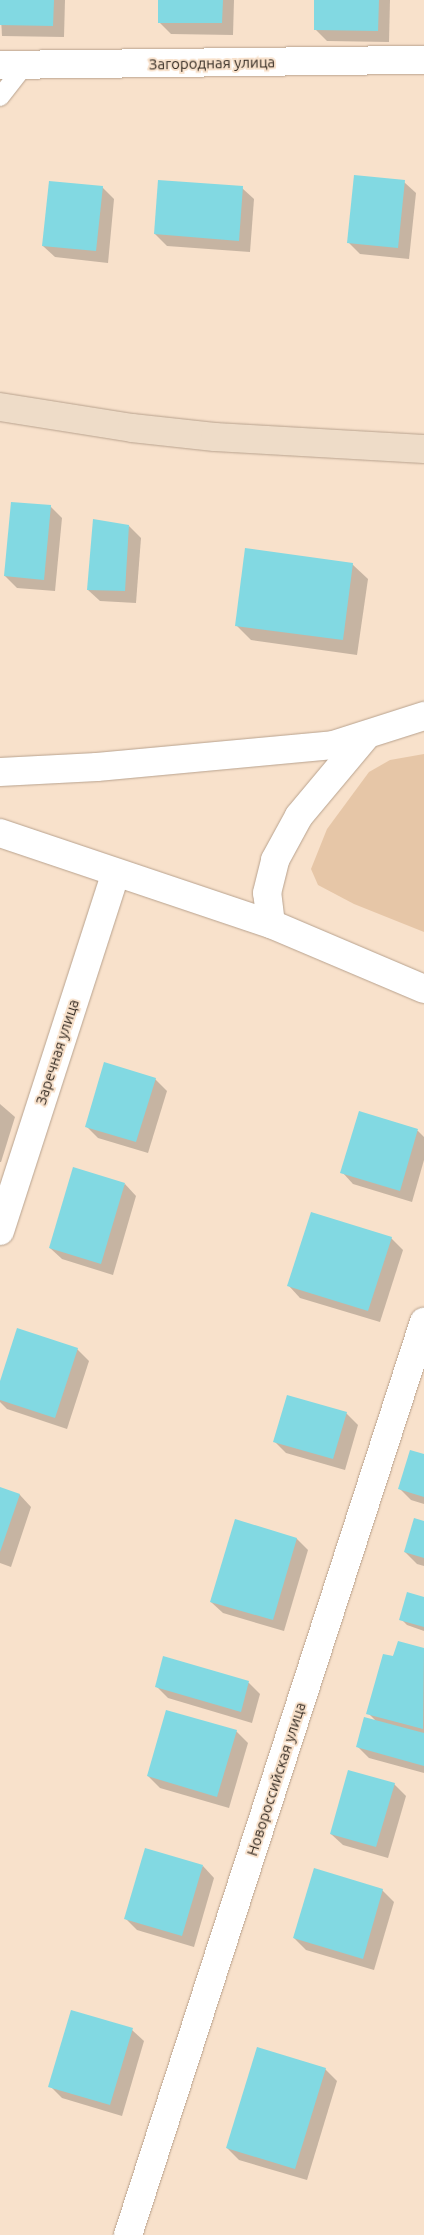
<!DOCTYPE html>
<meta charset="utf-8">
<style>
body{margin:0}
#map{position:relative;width:424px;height:2235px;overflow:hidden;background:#f8e1cb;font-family:Ubuntu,sans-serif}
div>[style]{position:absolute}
.green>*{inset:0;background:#e6c6a7}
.shadow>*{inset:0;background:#0003}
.building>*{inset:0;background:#82d9e2}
.roads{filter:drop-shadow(0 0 1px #b8a28e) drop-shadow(0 0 1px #b8a28e)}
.lane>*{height:18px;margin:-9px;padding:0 9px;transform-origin:9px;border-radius:9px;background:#fff}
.street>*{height:28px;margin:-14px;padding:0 14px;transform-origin:14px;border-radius:14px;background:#fff}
.secondary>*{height:28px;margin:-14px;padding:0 14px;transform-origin:14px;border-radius:14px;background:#eedcc8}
span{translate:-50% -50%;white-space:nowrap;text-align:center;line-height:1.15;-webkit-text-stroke:4px #f8e1cb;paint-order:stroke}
.street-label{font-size:15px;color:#342b23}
</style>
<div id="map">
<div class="green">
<i style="clip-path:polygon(424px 754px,424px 932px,354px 904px,318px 885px,311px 869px,327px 829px,369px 772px,390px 760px)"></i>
</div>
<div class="shadow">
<i style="clip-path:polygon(0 0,65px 0,64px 37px,2px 36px)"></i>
<i style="clip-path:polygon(159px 0,234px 0,233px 35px,171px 34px,159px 22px)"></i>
<i style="clip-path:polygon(315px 0,390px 0,389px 42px,327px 41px,315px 29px)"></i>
<i style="clip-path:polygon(404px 182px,416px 193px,409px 259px,360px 254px,348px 242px)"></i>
<i style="clip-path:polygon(102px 187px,114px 199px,108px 263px,55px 257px,43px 246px)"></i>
<i style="clip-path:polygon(242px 188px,254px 199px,250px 252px,167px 246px,155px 234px)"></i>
<i style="clip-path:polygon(50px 506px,62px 518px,55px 591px,17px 588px,5px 576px)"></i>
<i style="clip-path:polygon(129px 526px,141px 538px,136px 603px,100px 601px,88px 590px)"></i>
<i style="clip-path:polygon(352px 564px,368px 579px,357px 655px,251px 640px,236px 625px)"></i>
<i style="clip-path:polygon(155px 1079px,167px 1091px,148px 1153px,98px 1138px,86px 1126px)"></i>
<i style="clip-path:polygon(0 1104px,15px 1117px,1px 1162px,0 1162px)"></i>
<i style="clip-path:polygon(359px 1113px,418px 1131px,424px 1137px,424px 1160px,412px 1202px,353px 1184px,342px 1172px)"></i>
<i style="clip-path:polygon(125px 1184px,136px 1196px,113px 1275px,62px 1259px,50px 1248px)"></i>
<i style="clip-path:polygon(391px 1238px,403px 1250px,380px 1322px,300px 1298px,289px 1286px)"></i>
<i style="clip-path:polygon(77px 1349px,89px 1361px,67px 1429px,7px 1409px,0 1402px,0 1385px)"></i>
<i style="clip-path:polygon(346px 1413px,358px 1425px,345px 1470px,286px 1453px,274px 1441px)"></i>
<i style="clip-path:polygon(424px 1455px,424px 1504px,411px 1500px,400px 1489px)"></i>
<i style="clip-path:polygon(0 1488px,20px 1495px,31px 1507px,11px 1567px,0 1563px)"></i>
<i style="clip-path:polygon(236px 1521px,297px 1539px,308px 1550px,284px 1631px,223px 1613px,211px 1602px)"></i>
<i style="clip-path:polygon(424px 1522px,424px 1566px,417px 1564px,405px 1552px)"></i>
<i style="clip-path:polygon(424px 1598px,424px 1631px,407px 1625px,401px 1619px)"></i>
<i style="clip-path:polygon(399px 1643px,424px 1650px,424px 1773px,369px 1758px,357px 1746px,376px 1721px,368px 1713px)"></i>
<i style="clip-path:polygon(164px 1658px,249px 1683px,260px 1694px,252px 1723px,168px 1698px,156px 1686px)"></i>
<i style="clip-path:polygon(236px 1731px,248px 1743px,229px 1808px,160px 1788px,148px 1776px)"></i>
<i style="clip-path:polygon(394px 1784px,406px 1796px,388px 1858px,343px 1845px,331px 1834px)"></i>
<i style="clip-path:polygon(203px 1866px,214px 1878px,194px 1947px,137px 1930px,125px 1918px)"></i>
<i style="clip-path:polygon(382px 1890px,394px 1902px,374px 1970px,306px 1950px,294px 1938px)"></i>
<i style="clip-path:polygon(132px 2030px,144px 2041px,122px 2116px,62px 2098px,50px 2086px)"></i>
<i style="clip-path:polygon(325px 2069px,337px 2081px,307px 2180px,239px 2160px,227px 2148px)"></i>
</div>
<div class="building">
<i style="clip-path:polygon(0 0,54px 0,53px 26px,0 25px)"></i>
<i style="clip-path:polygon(158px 0,223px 0,222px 23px,158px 23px)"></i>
<i style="clip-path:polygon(314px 0,379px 0,378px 31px,314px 30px)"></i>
<i style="clip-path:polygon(354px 175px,405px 180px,398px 248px,347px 243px)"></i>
<i style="clip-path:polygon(158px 180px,243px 186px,239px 241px,154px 234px)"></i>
<i style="clip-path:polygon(49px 181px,103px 186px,96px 251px,42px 246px)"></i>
<i style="clip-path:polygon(11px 502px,51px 505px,44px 580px,4px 576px)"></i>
<i style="clip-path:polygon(93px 519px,129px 525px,125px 591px,87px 590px)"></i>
<i style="clip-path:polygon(245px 548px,353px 563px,343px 640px,235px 626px)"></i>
<i style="clip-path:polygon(104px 1062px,156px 1078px,136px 1142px,85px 1127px)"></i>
<i style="clip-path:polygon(359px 1111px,418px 1129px,400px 1191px,340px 1173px)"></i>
<i style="clip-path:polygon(73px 1167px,125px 1183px,101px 1264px,49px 1248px)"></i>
<i style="clip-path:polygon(311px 1212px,392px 1237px,368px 1311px,287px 1286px)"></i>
<i style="clip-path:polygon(17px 1328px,78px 1348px,55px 1418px,0 1400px,0 1381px)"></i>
<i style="clip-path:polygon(287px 1395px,347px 1412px,333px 1459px,273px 1442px)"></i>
<i style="clip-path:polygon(410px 1450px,424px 1454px,424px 1497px,398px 1489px)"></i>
<i style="clip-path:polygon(0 1487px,20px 1494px,0 1552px)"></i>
<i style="clip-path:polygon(414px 1518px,424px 1521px,424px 1558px,404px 1552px)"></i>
<i style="clip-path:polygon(235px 1519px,297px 1538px,273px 1620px,210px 1602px)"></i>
<i style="clip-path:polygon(407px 1592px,424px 1597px,424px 1627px,399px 1620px)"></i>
<i style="clip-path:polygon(398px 1641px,424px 1648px,423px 1729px,366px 1714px,383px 1654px,393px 1656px)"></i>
<i style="clip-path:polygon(163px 1656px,249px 1681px,241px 1712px,155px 1687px)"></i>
<i style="clip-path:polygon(166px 1710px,237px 1730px,217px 1797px,147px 1776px)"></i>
<i style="clip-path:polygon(364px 1717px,424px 1733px,424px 1766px,356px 1747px)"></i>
<i style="clip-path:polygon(348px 1770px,395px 1783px,376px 1847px,330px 1834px)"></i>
<i style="clip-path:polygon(145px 1848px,203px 1865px,182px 1936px,124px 1919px)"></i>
<i style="clip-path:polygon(314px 1868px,383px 1889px,363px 1959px,293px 1938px)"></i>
<i style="clip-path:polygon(71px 2010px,133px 2028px,110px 2105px,48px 2087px)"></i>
<i style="clip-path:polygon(257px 2047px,326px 2068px,295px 2169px,226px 2148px)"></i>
</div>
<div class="roads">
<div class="lane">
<i style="left:0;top:97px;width:41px;rotate:-52deg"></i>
</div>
<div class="street">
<i style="left:0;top:65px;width:424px;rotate:-0.7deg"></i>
<i style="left:0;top:772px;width:97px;rotate:-3deg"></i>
<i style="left:97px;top:767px;width:237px;rotate:-5.3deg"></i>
<i style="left:333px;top:745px;width:96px;rotate:-17.7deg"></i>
<i style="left:0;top:833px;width:286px;rotate:18.6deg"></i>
<i style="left:271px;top:924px;width:166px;rotate:23deg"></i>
<i style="left:271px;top:924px;width:31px;rotate:-97deg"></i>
<i style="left:267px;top:893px;width:34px;rotate:-76deg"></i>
<i style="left:275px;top:860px;width:50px;rotate:-61.4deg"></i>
<i style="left:299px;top:816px;width:103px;rotate:-50.1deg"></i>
<i style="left:0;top:1231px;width:375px;rotate:-72.1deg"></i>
<i style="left:128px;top:2235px;width:960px;rotate:-72.04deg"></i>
</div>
<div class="secondary">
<i style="left:0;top:407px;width:134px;rotate:9deg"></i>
<i style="left:132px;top:428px;width:83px;rotate:6.2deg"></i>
<i style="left:215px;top:437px;width:209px;rotate:3.3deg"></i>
</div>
</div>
<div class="street-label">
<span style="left:212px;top:63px;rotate:-1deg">Загородная улица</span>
<span style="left:57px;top:1052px;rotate:-72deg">Заречная улица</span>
<span style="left:276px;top:1779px;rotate:-72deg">Новороссийская улица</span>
</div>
</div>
